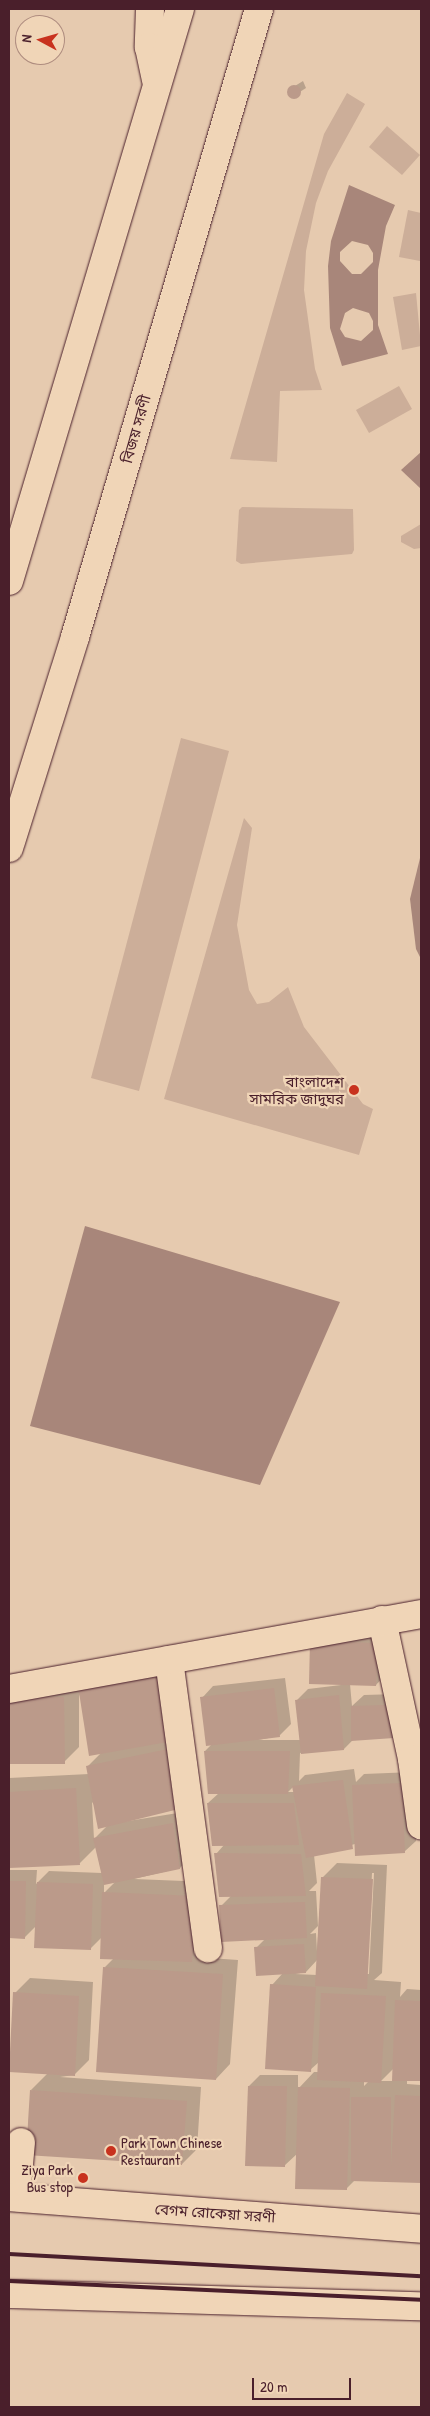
<!DOCTYPE html>
<meta charset="utf-8">
<style>
body{margin:0}
#map{position:relative;width:430px;height:2416px;overflow:hidden;background:#e6caaf;font-family:"Patrick Hand","Noto Sans Bengali",sans-serif}
div>[style]{position:absolute}
.green>*{inset:0;background:#ccae99}
.water>*{inset:0;background:#a8867a}
.shadow>*{inset:0;background:#0003}
.building>*{inset:0;background:#bb9a8a}
.round{border-radius:50%}
.roads{filter:drop-shadow(0 0 1px #4a1f2b) drop-shadow(0 0 1px #4a1f2b)}
.street>*{height:28px;margin:-14px;padding:0 14px;transform-origin:14px;border-radius:14px;background:#f0d5b7}
.primary>*{height:28px;margin:-14px;padding:0 14px;transform-origin:14px;border-radius:14px;background:#f0d5b7}
.rail>*{height:4px;margin:-2px;padding:0 2px;transform-origin:2px;border-radius:2px;background:#4a1f2b}
.dots>*{width:14px;height:14px;translate:-50% -50%;box-sizing:border-box;border:2px solid #f0d5b7;border-radius:50%}
span{translate:-50% -50%;white-space:nowrap;text-align:center;line-height:1.15;-webkit-text-stroke:4.5px #f0d5b7;paint-order:stroke}
.street-label{font-size:15px;color:#4a1f2b}
.poi-label{font-size:15px;color:#4a1f2b}
.right{translate:-100% -50%;text-align:right}
.left{translate:0 -50%;text-align:left}
.frame{position:absolute;inset:0;border:10px solid #4a1f2b;pointer-events:none}
.north{position:absolute;left:15px;top:15px;width:50px;height:50px;box-sizing:border-box;background:#f0d5b7;border:1px solid #ae8c7f;border-radius:50%;rotate:276deg;font-size:14px;font-weight:700;line-height:20px;text-align:center;color:#4a1f2b}
.north::after{content:'';display:block;margin:auto;width:18px;height:22px;background:#c8321e;clip-path:polygon(50% 0,100% 100%,50% 72%,0 100%)}
.scale{position:absolute;left:252px;top:2378px;width:99px;height:22px;box-sizing:border-box;border:2px solid #4a1f2b;border-top:0;padding-left:6px;font-size:15px;line-height:18px;white-space:nowrap;color:#4a1f2b;-webkit-text-stroke:4px #f0d5b7;paint-order:stroke}
</style>
<div id="map">
<div class="green">
<i style="clip-path:polygon(347px 93px,365px 104px,328px 171px,316px 203px,306px 251px,304px 290px,315px 369px,322px 390px,280px 391px,277px 462px,230px 459px,324px 134px)"></i>
<i style="clip-path:polygon(387px 126px,420px 155px,402px 175px,369px 147px)"></i>
<i style="clip-path:polygon(408px 210px,421px 213px,420px 261px,399px 257px)"></i>
<i style="clip-path:polygon(416px 293px,421px 346px,402px 350px,393px 297px)"></i>
<i style="clip-path:polygon(399px 386px,412px 409px,369px 433px,356px 410px)"></i>
<i style="clip-path:polygon(242px 507px,353px 509px,354px 550px,352px 554px,241px 564px,236px 561px,239px 510px)"></i>
<i style="clip-path:polygon(421px 524px,421px 548px,414px 549px,401px 542px,401px 536px)"></i>
<i style="clip-path:polygon(181px 738px,229px 751px,139px 1091px,91px 1078px)"></i>
<i style="clip-path:polygon(244px 818px,252px 828px,237px 925px,249px 990px,257px 1004px,269px 1002px,288px 987px,304px 1027px,363px 1104px,373px 1109px,359px 1155px,164px 1099px)"></i>
</div>
<div class="water">
<i style="clip-path:polygon(evenodd,349px 185px,395px 205px,386px 226px,378px 270px,378px 325px,388px 354px,342px 366px,330px 328px,328px 266px,331px 241px,349px 185px,352px 241px,368px 245px,373px 253px,373px 262px,361px 274px,352px 274px,340px 261px,340px 252px,352px 241px,349px 185px,353px 308px,369px 313px,373px 321px,373px 330px,361px 341px,345px 337px,340px 329px,345px 313px,353px 308px)"></i>
<i style="clip-path:polygon(421px 452px,421px 489px,401px 470px)"></i>
<i style="clip-path:polygon(421px 854px,421px 959px,416px 949px,410px 899px)"></i>
<i style="clip-path:polygon(85px 1226px,340px 1302px,260px 1485px,30px 1426px)"></i>
</div>
<div class="shadow">
<i style="clip-path:polygon(303px 81px,306px 88px,292px 97px,290px 89px)"></i>
<i style="clip-path:polygon(evenodd,389px 1632px,387px 1673px,376px 1685px,350px 1684px,352px 1706px,364px 1695px,398px 1694px,344px 1749px,300px 1753px,299px 1781px,305px 1775px,354px 1769px,356px 1782px,364px 1774px,413px 1772px,416px 1841px,404px 1852px,355px 1844px,314px 1855px,317px 1883px,309px 1891px,316px 1891px,318px 1926px,310px 1934px,316px 1933px,317px 1951px,322px 1878px,337px 1863px,387px 1865px,382px 1973px,374px 1980px,401px 1982px,400px 1997px,407px 1989px,421px 1990px,421px 2080px,407px 2080px,407px 2084px,421px 2085px,421px 2182px,355px 2180px,346px 2189px,298px 2153px,284px 2166px,249px 2086px,260px 2075px,298px 2075px,298px 2089px,314px 2072px,318px 2072px,319px 2062px,310px 2070px,272px 1985px,283px 1973px,256px 1948px,265px 1939px,221px 1906px,231px 1896px,216px 1854px,224px 1845px,208px 1803px,219px 1793px,205px 1751px,212px 1744px,202px 1698px,213px 1686px,285px 1678px,291px 1724px,279px 1736px,258px 1740px,300px 1740px,297px 1700px,308px 1689px,341px 1685px,312px 1642px,389px 1632px,294px 1786px,295px 1792px,288px 1792px,294px 1786px,389px 1632px,372px 1873px,374px 1873px,369px 1974px,367px 1974px,372px 1873px,389px 1632px,318px 1959px,317px 1975px,295px 1974px,306px 1972px,318px 1959px,389px 1632px,394px 2068px,394px 2081px,381px 2081px,394px 2068px,389px 1632px,364px 2081px,369px 2081px,364px 2086px,364px 2081px)"></i>
<i style="clip-path:polygon(evenodd,9px 1683px,79px 1683px,188px 1734px,201px 1791px,186px 1806px,122px 1822px,184px 1812px,191px 1856px,180px 1868px,134px 1879px,209px 1882px,207px 1946px,196px 1957px,238px 1960px,230px 2064px,216px 2079px,105px 1967px,114px 1958px,102px 1937px,90px 1949px,36px 1926px,24px 1938px,9px 1937px,9px 1870px,37px 1870px,36px 1884px,49px 1871px,102px 1873px,96px 1847px,80px 1863px,9px 1867px,9px 1778px,89px 1774px,88px 1766px,102px 1752px,79px 1694px,79px 1747px,64px 1762px,9px 1763px,9px 1683px,92px 1802px,108px 1825px,94px 1839px,92px 1802px,9px 1683px,115px 1882px,104px 1893px,104px 1884px,115px 1882px)"></i>
<i style="clip-path:polygon(30px 1978px,93px 1982px,89px 2060px,74px 2075px,60px 2077px,201px 2087px,197px 2149px,182px 2164px,31px 2090px,48px 2073px,15px 1993px)"></i>
</div>
<div class="building">
<i class="round" style="left:287px;top:85px;width:14px;height:14px"></i>
<i style="clip-path:polygon(310px 1641px,378px 1643px,376px 1686px,309px 1684px)"></i>
<i style="clip-path:polygon(161px 1672px,173px 1741px,89px 1756px,78px 1686px)"></i>
<i style="clip-path:polygon(274px 1688px,280px 1737px,206px 1746px,200px 1697px)"></i>
<i style="clip-path:polygon(339px 1695px,344px 1750px,301px 1754px,295px 1700px)"></i>
<i style="clip-path:polygon(9px 1697px,64px 1697px,65px 1764px,9px 1764px)"></i>
<i style="clip-path:polygon(387px 1705px,394px 1738px,351px 1741px,351px 1706px)"></i>
<i style="clip-path:polygon(173px 1748px,187px 1807px,98px 1829px,86px 1766px)"></i>
<i style="clip-path:polygon(204px 1751px,290px 1751px,288px 1794px,208px 1794px)"></i>
<i style="clip-path:polygon(343px 1780px,353px 1849px,306px 1858px,292px 1786px)"></i>
<i style="clip-path:polygon(402px 1783px,405px 1853px,355px 1856px,352px 1785px)"></i>
<i style="clip-path:polygon(76px 1788px,80px 1865px,9px 1868px,9px 1792px)"></i>
<i style="clip-path:polygon(207px 1803px,294px 1803px,299px 1845px,212px 1846px)"></i>
<i style="clip-path:polygon(173px 1823px,180px 1869px,104px 1885px,93px 1838px)"></i>
<i style="clip-path:polygon(214px 1853px,301px 1854px,306px 1896px,219px 1897px)"></i>
<i style="clip-path:polygon(321px 1877px,373px 1879px,367px 1989px,315px 1986px)"></i>
<i style="clip-path:polygon(9px 1881px,26px 1881px,25px 1939px,9px 1938px)"></i>
<i style="clip-path:polygon(37px 1882px,93px 1884px,91px 1950px,34px 1948px)"></i>
<i style="clip-path:polygon(102px 1892px,195px 1896px,192px 1962px,100px 1959px)"></i>
<i style="clip-path:polygon(305px 1902px,307px 1938px,221px 1942px,219px 1905px)"></i>
<i style="clip-path:polygon(304px 1944px,306px 1973px,256px 1976px,254px 1947px)"></i>
<i style="clip-path:polygon(103px 1967px,223px 1974px,216px 2080px,96px 2072px)"></i>
<i style="clip-path:polygon(270px 1984px,316px 1987px,311px 2072px,265px 2069px)"></i>
<i style="clip-path:polygon(13px 1992px,79px 1996px,75px 2076px,9px 2072px)"></i>
<i style="clip-path:polygon(321px 1993px,386px 1996px,381px 2083px,317px 2080px)"></i>
<i style="clip-path:polygon(395px 2000px,421px 2001px,421px 2081px,392px 2081px)"></i>
<i style="clip-path:polygon(248px 2086px,287px 2086px,285px 2167px,245px 2166px)"></i>
<i style="clip-path:polygon(298px 2087px,350px 2088px,347px 2190px,295px 2189px)"></i>
<i style="clip-path:polygon(30px 2090px,187px 2101px,182px 2165px,26px 2155px)"></i>
<i style="clip-path:polygon(395px 2095px,421px 2096px,421px 2183px,351px 2181px,351px 2097px,391px 2097px,391px 2167px)"></i>
</div>
<div class="roads">
<div class="street">
<i style="left:382px;top:1620px;width:142px;rotate:77.8deg"></i>
<i style="left:412px;top:1759px;width:67px;rotate:82.2deg"></i>
<i style="left:169px;top:1660px;width:291px;rotate:82.3deg"></i>
<i style="left:9px;top:1689px;width:419px;rotate:-10.3deg"></i>
<i style="left:16px;top:2197px;width:55px;rotate:-84.8deg"></i>
</div>
<div class="primary">
<i style="left:150px;top:9px;width:38px;rotate:92deg"></i>
<i style="left:149px;top:47px;width:34px;rotate:78deg"></i>
<i style="left:9px;top:581px;width:597px;rotate:-73.36deg"></i>
<i style="left:9px;top:848px;width:221px;rotate:-72.6deg"></i>
<i style="left:75px;top:637px;width:654px;rotate:-73.67deg"></i>
<i style="left:9px;top:2197px;width:413px;rotate:4.4deg"></i>
<i style="left:9px;top:2294px;width:412px;rotate:1.7deg"></i>
</div>
</div>
<div class="rail">
<i style="left:9px;top:2254px;width:413px;rotate:3.1deg"></i>
<i style="left:9px;top:2281px;width:412px;rotate:2.6deg"></i>
</div>
<div class="dots">
<i style="left:354px;top:1090px;background:#c8321e"></i>
<i style="left:111px;top:2151px;background:#c8321e"></i>
<i style="left:83px;top:2178px;background:#c8321e"></i>
</div>
<div class="street-label">
<span style="left:136px;top:429px;rotate:-74deg">বিজয় সরণী</span>
<span style="left:215px;top:2213px;rotate:4deg">বেগম রোকেয়া সরণী</span>
</div>
<div class="poi-label">
<span class="right" style="left:344px;top:1090px">বাংলাদেশ<br>সামরিক জাদুঘর</span>
<span class="left" style="left:121px;top:2151px">Park Town Chinese<br>Restaurant</span>
<span class="right" style="left:73px;top:2178px">Ziya Park<br>Bus stop</span>
</div>
<div class="frame"></div>
<div class="north">N</div>
<div class="scale">20 m</div>
</div>
